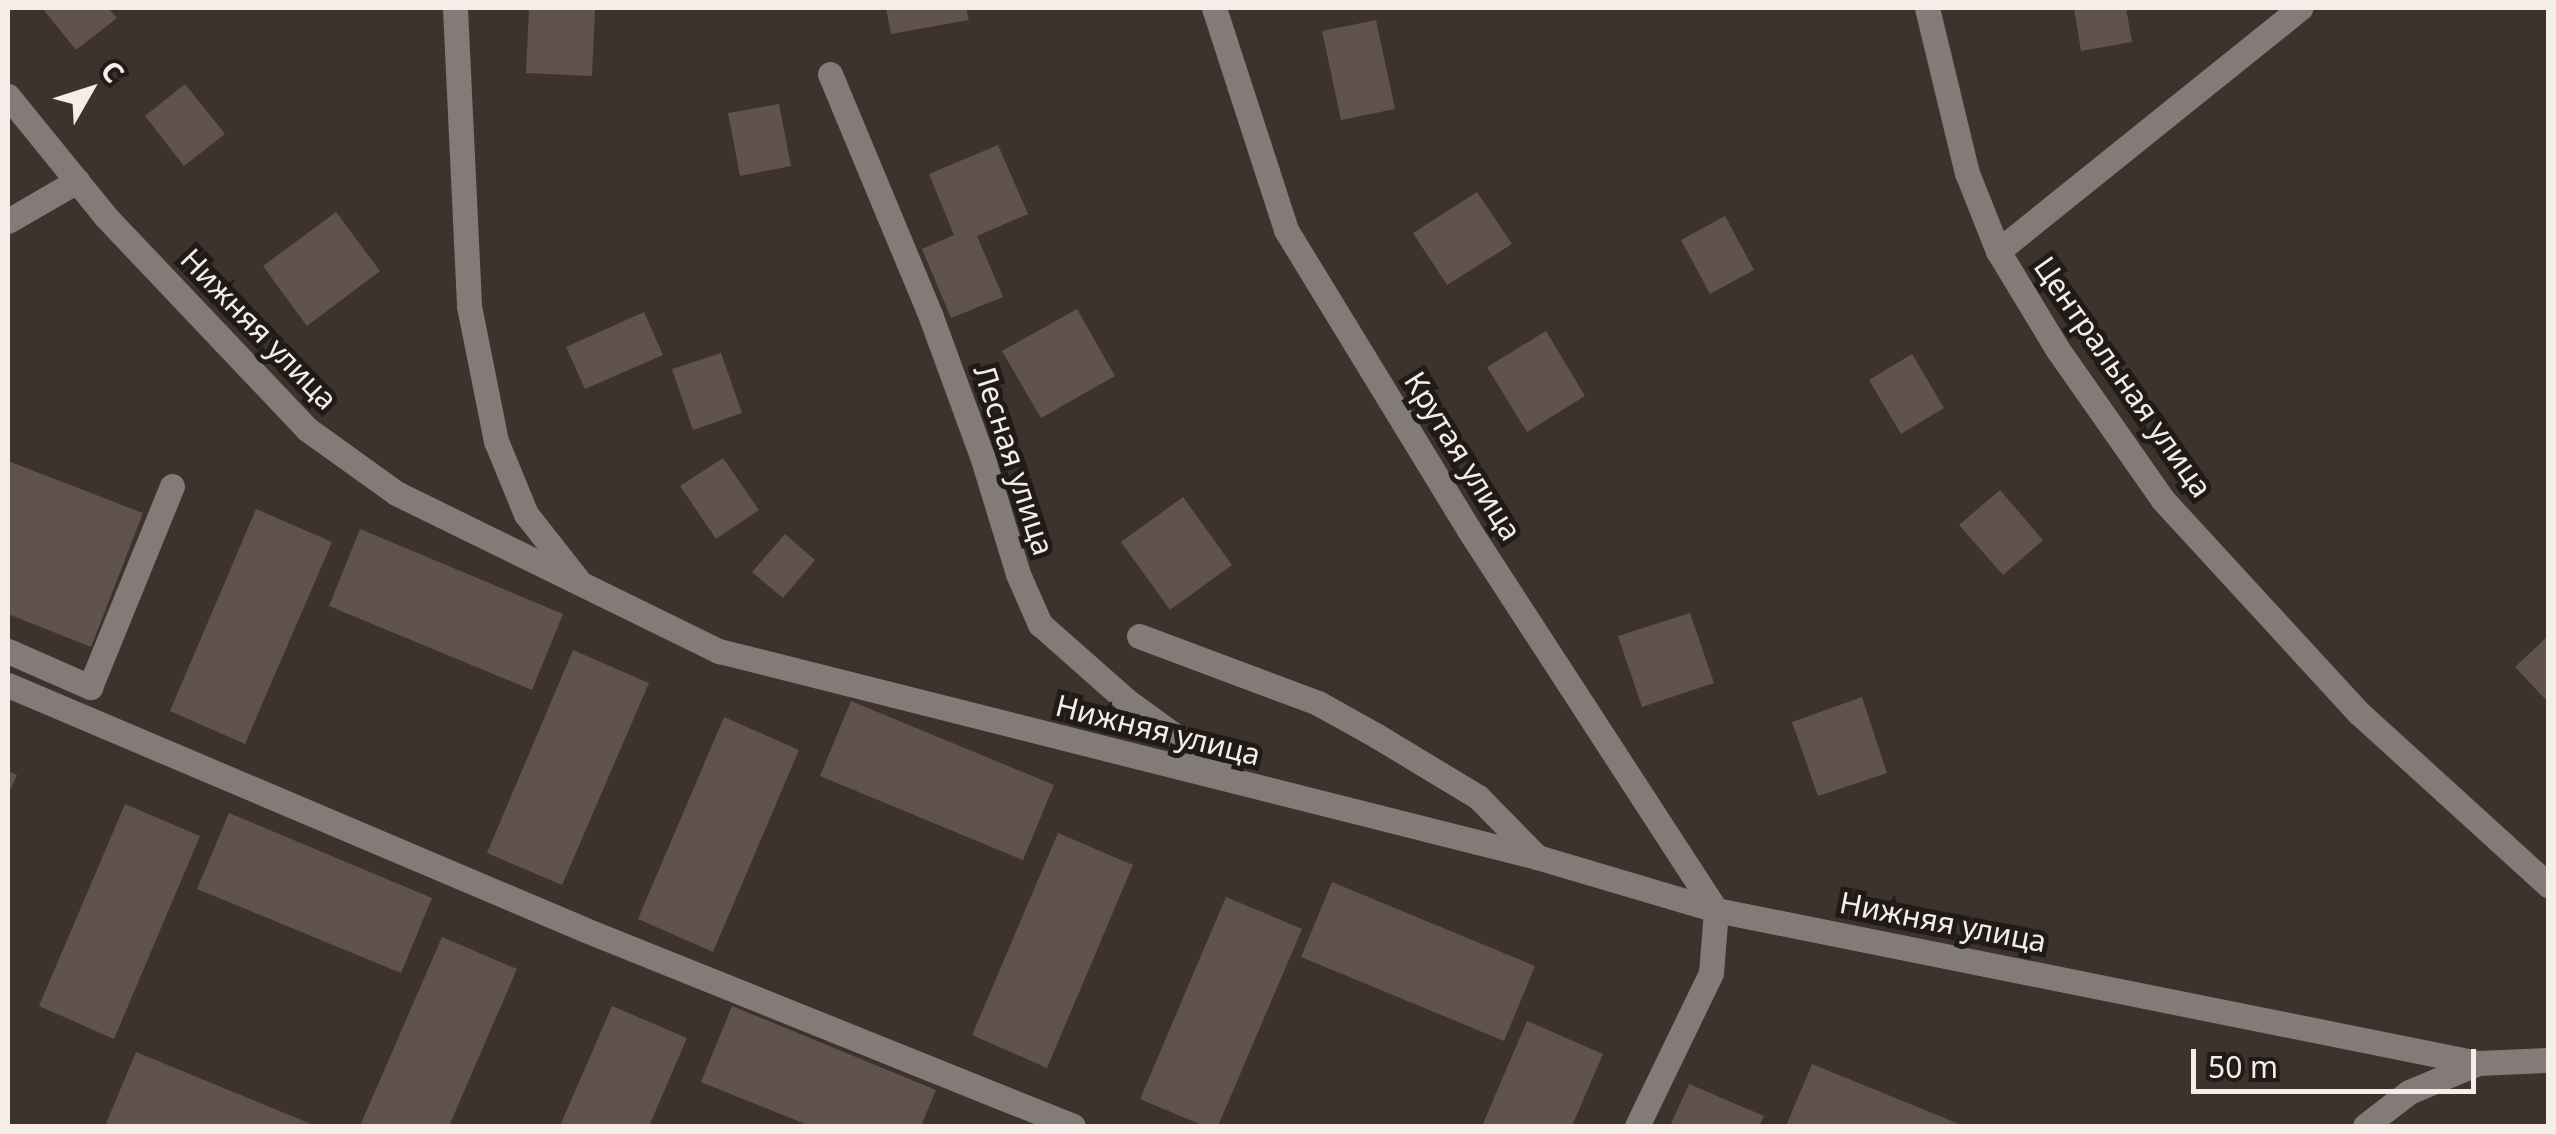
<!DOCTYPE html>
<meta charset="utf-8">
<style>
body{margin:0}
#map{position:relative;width:2556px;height:1134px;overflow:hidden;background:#3e322c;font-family:"Noto Sans",sans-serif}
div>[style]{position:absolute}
.building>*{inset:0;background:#5f534b}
.minor>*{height:25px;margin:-12.5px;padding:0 12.5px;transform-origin:12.5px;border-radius:12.5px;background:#827b78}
span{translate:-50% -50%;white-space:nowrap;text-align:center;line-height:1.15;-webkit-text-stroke:10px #211b18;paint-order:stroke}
.street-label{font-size:30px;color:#f4ede8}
.frame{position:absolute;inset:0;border:10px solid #f4ede8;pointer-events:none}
.north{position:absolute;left:40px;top:40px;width:100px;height:100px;-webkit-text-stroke:8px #211b18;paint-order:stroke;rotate:51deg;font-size:28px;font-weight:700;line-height:40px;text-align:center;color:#f4ede8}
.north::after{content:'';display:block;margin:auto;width:35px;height:45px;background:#f4ede8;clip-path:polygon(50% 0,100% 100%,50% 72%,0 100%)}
.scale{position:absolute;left:2191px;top:1049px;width:285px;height:45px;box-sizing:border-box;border:5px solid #f4ede8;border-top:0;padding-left:12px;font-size:30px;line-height:35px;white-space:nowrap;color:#f4ede8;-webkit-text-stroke:8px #211b18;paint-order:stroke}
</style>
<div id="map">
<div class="building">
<i style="clip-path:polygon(42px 8px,108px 8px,117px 18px,76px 50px)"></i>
<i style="clip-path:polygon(529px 8px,595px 8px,592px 76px,526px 73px)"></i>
<i style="clip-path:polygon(886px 8px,966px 8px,969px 20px,891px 34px)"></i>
<i style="clip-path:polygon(2074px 8px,2126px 8px,2132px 42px,2081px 51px)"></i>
<i style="clip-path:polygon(1376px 20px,1395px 109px,1341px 120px,1322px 31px)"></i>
<i style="clip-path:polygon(185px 84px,225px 134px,184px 166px,145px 116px)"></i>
<i style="clip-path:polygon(779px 104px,791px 166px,740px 176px,728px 113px)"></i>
<i style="clip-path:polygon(998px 145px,1028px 214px,977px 236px,1003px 297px,951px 318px,922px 249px,954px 235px,929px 174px)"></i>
<i style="clip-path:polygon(1477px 192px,1512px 244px,1447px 285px,1413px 233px)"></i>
<i style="clip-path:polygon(336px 212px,380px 271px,307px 326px,263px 266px)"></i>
<i style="clip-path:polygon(1725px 216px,1754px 270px,1710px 294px,1681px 240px)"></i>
<i style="clip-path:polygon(1077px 309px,1115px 376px,1041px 418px,1002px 351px)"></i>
<i style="clip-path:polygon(644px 312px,663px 355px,585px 389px,566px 347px)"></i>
<i style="clip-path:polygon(1546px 331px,1585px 396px,1527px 432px,1487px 367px)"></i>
<i style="clip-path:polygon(721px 353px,742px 413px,693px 430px,672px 369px)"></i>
<i style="clip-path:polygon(1912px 354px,1944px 408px,1901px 434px,1869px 380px)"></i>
<i style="clip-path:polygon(723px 458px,759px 510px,716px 539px,680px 486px)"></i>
<i style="clip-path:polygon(8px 461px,143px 513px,91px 647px,8px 614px)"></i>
<i style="clip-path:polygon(2000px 490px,2043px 540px,2003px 575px,1959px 525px)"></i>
<i style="clip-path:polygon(1183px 497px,1232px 565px,1170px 610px,1121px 542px)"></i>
<i style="clip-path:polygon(256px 509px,332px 542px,245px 744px,170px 711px)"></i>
<i style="clip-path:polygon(360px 529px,563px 614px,532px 690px,329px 606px)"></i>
<i style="clip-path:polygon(785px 534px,815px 560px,783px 598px,752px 572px)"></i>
<i style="clip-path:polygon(1690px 613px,1714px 683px,1642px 707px,1618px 636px)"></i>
<i style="clip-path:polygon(2548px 636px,2548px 702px,2515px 667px)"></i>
<i style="clip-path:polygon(573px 650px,649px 683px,562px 885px,487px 853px)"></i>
<i style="clip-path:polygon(1862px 697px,1887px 773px,1818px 796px,1792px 722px)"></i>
<i style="clip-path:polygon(851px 701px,1054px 785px,1023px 860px,820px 776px)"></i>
<i style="clip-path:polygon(724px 717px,799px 750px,713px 952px,638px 919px)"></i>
<i style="clip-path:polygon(8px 771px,17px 775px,8px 795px)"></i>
<i style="clip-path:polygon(125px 804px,200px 836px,114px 1039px,39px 1006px)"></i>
<i style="clip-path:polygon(229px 813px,432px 898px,401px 973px,197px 889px)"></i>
<i style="clip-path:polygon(1058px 833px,1133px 865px,1047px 1068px,972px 1035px)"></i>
<i style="clip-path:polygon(1332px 882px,1535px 966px,1504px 1041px,1301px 957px)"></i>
<i style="clip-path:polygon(1226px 897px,1302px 929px,1218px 1126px,1204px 1126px,1140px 1099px)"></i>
<i style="clip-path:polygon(442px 937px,517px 969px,449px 1126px,360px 1126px)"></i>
<i style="clip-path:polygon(612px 1006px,687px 1038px,649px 1126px,560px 1126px)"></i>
<i style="clip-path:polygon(732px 1006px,936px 1090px,921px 1126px,810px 1126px,701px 1082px)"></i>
<i style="clip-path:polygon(1527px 1021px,1603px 1054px,1572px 1126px,1482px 1126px)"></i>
<i style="clip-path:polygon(136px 1052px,316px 1126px,105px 1126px)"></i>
<i style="clip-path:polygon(1812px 1064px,1964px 1126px,1786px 1126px)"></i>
<i style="clip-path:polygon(1689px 1084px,1764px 1116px,1759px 1126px,1670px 1126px)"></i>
</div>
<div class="minor">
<i style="left:455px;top:8px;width:298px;rotate:87.3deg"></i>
<i style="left:469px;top:306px;width:138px;rotate:78.7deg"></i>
<i style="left:496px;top:441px;width:79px;rotate:67.7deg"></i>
<i style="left:526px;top:514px;width:83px;rotate:51.9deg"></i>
<i style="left:1214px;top:8px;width:233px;rotate:72deg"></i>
<i style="left:1286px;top:230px;width:351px;rotate:58.6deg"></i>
<i style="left:1469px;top:530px;width:453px;rotate:57deg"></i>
<i style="left:1716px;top:910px;width:63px;rotate:94.5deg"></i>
<i style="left:1711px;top:973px;width:170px;rotate:115.8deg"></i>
<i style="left:1927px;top:8px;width:170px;rotate:76.4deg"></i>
<i style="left:1967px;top:173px;width:84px;rotate:68.3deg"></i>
<i style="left:1998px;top:251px;width:116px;rotate:58.8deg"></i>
<i style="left:2058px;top:350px;width:183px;rotate:55deg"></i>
<i style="left:2163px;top:500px;width:289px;rotate:47.4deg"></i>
<i style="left:2359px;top:713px;width:256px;rotate:42.3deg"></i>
<i style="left:830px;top:74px;width:263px;rotate:67.4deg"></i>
<i style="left:931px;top:317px;width:148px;rotate:69.9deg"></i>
<i style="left:982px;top:456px;width:123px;rotate:73deg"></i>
<i style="left:1018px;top:574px;width:55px;rotate:66.3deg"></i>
<i style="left:1040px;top:624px;width:115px;rotate:41.5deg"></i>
<i style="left:1126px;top:700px;width:132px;rotate:36.1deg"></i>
<i style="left:8px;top:96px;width:156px;rotate:51deg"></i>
<i style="left:106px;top:217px;width:292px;rotate:46.5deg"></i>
<i style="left:307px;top:429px;width:110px;rotate:35.7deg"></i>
<i style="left:396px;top:493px;width:360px;rotate:26.1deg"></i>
<i style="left:719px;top:651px;width:844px;rotate:14.14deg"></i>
<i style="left:1537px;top:857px;width:187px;rotate:16.5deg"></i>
<i style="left:1716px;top:910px;width:777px;rotate:11.35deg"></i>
<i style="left:2478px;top:1063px;width:70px;rotate:-2.5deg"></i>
<i style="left:8px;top:221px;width:80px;rotate:-30.1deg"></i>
<i style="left:1998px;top:251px;width:388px;rotate:-38.8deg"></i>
<i style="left:1139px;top:636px;width:191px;rotate:20.5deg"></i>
<i style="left:1318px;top:703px;width:68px;rotate:29.2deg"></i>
<i style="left:1377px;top:736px;width:118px;rotate:31.1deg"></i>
<i style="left:1478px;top:797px;width:84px;rotate:45.5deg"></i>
<i style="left:8px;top:651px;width:90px;rotate:23.7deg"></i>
<i style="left:90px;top:687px;width:217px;rotate:-67.8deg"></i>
<i style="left:8px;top:685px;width:625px;rotate:22.99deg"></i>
<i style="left:583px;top:929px;width:528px;rotate:21.9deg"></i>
<i style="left:2365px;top:1126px;width:56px;rotate:-37.7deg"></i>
<i style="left:2409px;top:1092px;width:75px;rotate:-22.8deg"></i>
</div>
<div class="street-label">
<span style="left:259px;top:329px;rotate:46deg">Нижняя улица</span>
<span style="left:2123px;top:377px;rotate:55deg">Центральная улица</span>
<span style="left:1463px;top:456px;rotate:58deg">Крутая улица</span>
<span style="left:1014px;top:460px;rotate:72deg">Лесная улица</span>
<span style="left:1158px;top:730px;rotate:14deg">Нижняя улица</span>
<span style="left:1943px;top:922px;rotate:11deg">Нижняя улица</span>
</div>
<div class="frame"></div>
<div class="north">С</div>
<div class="scale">50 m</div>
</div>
